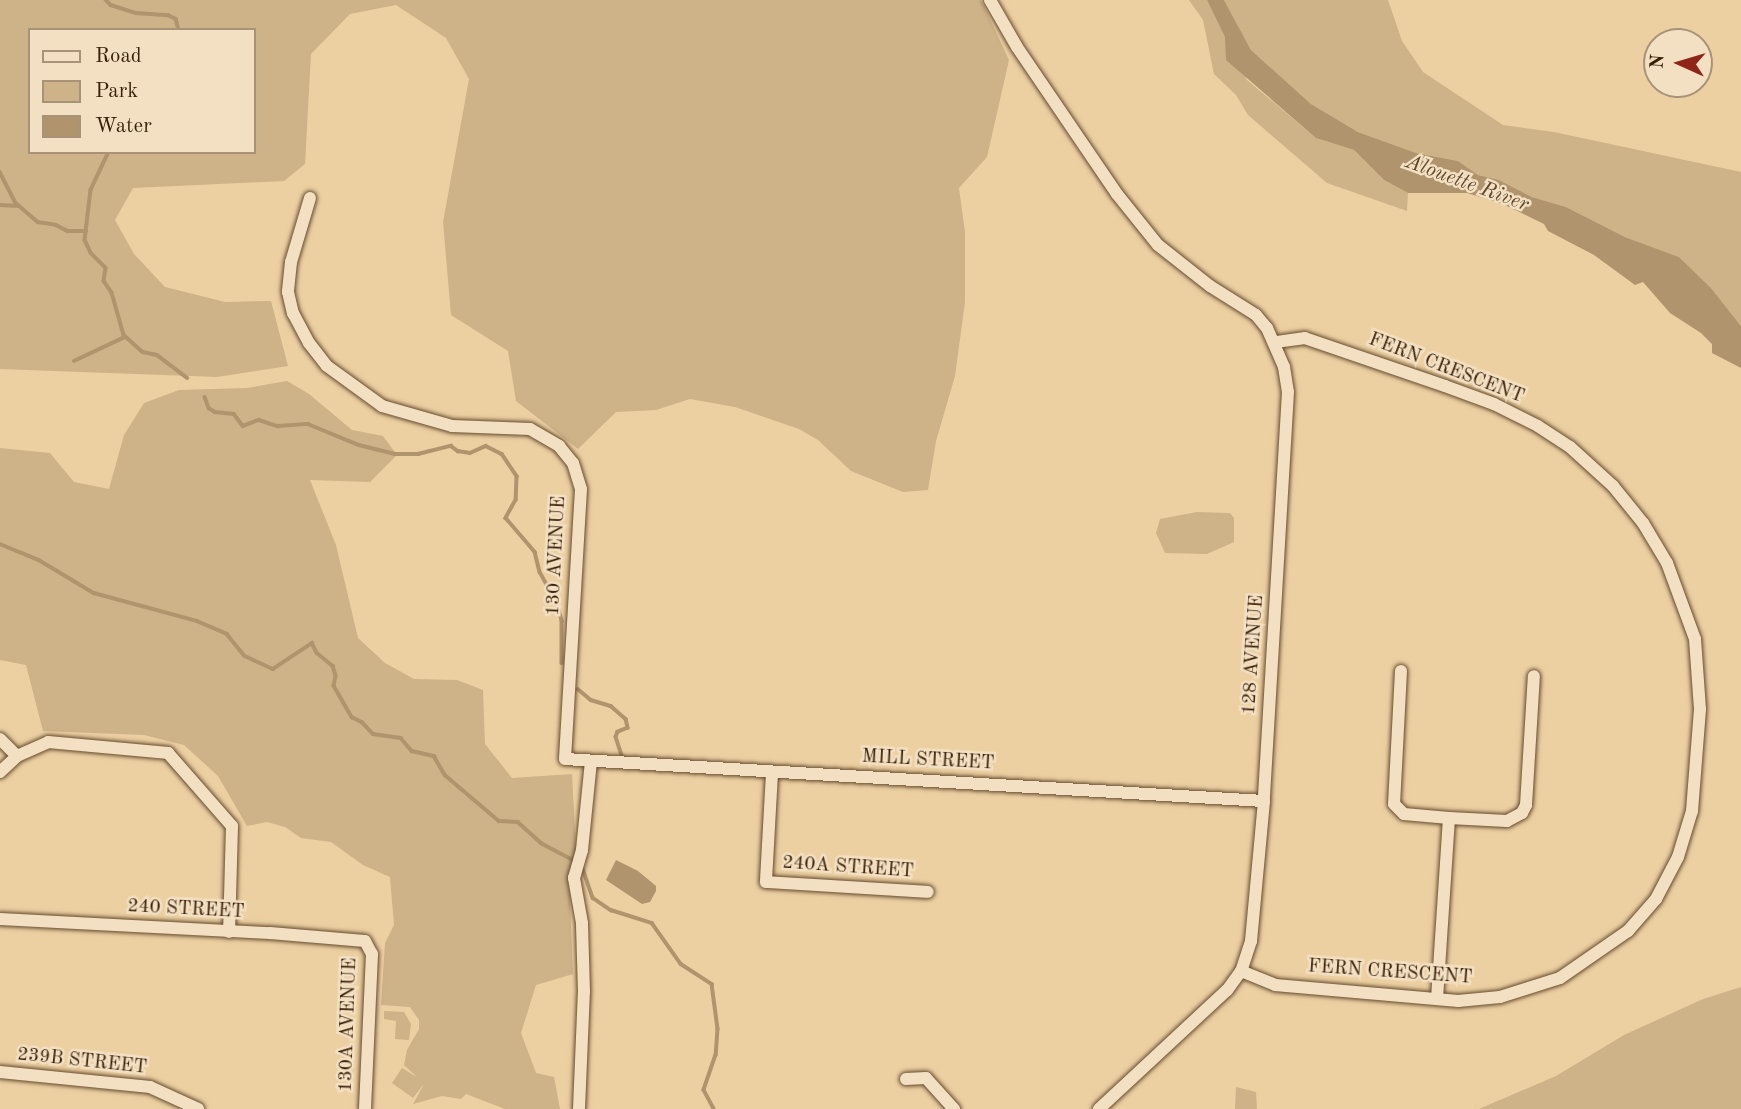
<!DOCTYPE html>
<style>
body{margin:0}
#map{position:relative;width:1741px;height:1109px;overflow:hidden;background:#ecd0a2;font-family:"Old Standard TT",serif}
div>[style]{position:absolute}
.green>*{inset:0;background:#ceb288}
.water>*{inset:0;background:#af946d}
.stream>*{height:3.5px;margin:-1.75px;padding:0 1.75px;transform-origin:1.75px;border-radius:1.75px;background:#af946d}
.roads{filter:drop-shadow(0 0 2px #664b2e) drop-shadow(0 0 2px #664b2e)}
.minor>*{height:12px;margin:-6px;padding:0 6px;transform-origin:6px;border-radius:6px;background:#f3e0c3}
span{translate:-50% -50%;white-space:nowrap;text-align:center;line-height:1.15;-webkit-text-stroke:5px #f3e0c3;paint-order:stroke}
.street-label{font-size:19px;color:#391f07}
.water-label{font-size:21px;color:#62482b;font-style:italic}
.legend{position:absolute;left:28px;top:28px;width:228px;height:126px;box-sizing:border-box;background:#f3e0c3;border:2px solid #a99378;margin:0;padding:9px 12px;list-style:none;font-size:21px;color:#391f07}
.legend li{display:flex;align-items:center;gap:14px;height:35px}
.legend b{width:35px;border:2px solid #a99378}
.north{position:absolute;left:1643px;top:28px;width:70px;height:70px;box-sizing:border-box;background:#f3e0c3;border:2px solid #a99378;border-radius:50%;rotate:274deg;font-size:19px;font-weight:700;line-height:28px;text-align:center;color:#391f07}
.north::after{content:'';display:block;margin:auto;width:24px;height:32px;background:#8f2418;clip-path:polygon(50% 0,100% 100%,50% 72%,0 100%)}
</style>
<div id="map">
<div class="green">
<i style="clip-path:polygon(evenodd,0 0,981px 0,1009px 60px,987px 157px,959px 188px,965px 232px,965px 302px,955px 376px,936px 441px,928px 490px,903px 492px,851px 471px,818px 440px,799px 429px,735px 407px,690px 399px,656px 410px,616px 412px,578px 449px,516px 401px,508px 351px,451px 315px,443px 222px,469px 79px,446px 38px,396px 5px,350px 14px,311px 54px,305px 164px,284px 181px,133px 188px,115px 220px,134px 254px,165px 287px,225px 302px,271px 301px,288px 366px,217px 377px,0 369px,0 0,30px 30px,254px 30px,254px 152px,30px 152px,30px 30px)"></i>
<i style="clip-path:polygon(1189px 0,1207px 0,1247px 80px,1316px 138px,1354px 150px,1384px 180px,1408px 193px,1407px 211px,1327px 183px,1248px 115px,1236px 95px,1214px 74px,1203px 20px)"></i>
<i style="clip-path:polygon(1224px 0,1388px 0,1402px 41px,1423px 72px,1503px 125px,1554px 132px,1741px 172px,1741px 326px,1711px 288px,1679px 257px,1625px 237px,1566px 207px,1532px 197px,1499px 180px,1478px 175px,1458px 161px,1416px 153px,1358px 132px,1311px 104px,1251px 50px)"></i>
<i style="clip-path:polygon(287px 381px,309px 394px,352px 430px,383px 436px,397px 455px,370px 482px,310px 480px,336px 545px,358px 638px,385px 663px,414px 679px,457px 680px,483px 690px,485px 744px,512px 778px,572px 774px,576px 850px,569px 877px,573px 974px,536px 985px,521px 1033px,536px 1073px,554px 1077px,560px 1109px,505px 1109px,466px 1094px,461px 1099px,442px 1096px,413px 1104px,424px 1084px,413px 1098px,392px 1083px,402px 1068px,417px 1077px,404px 1065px,407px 1050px,419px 1029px,419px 1020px,410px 1007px,381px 1005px,385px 943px,394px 925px,390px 877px,363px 865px,331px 842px,301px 838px,285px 827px,267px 822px,247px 826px,218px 776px,184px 745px,144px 735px,43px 731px,26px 665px,0 660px,0 448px,50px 453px,74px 482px,109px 489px,124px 435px,144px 403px,179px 390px,247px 388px)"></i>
<i style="clip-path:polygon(1197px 512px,1230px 513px,1234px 518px,1234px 542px,1207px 554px,1165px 553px,1156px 533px,1160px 519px)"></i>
<i style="clip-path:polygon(1741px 987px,1741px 1109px,1479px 1109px,1556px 1076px,1624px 1035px,1703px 999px)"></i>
<i style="clip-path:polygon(384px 1011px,404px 1012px,411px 1024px,409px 1040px,395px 1039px,396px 1021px,384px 1019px)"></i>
<i style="clip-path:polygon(1236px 1087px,1256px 1092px,1257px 1109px,1235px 1109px)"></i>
</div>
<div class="water">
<i style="clip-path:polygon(1207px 0,1224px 0,1251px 50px,1311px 104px,1358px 132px,1416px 153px,1458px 161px,1478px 175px,1499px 180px,1532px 197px,1566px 207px,1625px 237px,1679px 257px,1711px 288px,1741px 326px,1741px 368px,1712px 353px,1712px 344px,1701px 333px,1670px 313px,1643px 282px,1635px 285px,1594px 255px,1548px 231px,1544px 224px,1503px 204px,1467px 193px,1408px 193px,1384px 180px,1354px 150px,1316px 138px,1226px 60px,1225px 37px)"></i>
<i style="clip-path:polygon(616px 860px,638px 871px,656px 886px,656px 891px,650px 902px,642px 904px,606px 880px)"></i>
</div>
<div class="stream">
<i style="left:106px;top:0;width:7px;rotate:45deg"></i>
<i style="left:111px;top:5px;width:26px;rotate:18deg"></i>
<i style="left:136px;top:13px;width:32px;rotate:4deg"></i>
<i style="left:168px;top:15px;width:9px;rotate:27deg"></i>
<i style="left:176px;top:19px;width:11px;rotate:75deg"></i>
<i style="left:109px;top:152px;width:42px;rotate:115.3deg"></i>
<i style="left:91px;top:190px;width:50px;rotate:96.8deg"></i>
<i style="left:85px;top:240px;width:14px;rotate:65deg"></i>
<i style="left:91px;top:253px;width:21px;rotate:45deg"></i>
<i style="left:106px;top:268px;width:13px;rotate:99deg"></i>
<i style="left:104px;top:281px;width:14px;rotate:56deg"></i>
<i style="left:112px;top:293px;width:44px;rotate:74.1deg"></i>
<i style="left:124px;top:335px;width:25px;rotate:42deg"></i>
<i style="left:143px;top:352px;width:14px;rotate:12deg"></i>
<i style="left:157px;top:355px;width:38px;rotate:37deg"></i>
<i style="left:0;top:172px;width:35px;rotate:63deg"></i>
<i style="left:16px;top:203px;width:29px;rotate:41deg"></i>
<i style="left:38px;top:222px;width:18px;rotate:9deg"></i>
<i style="left:56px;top:225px;width:13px;rotate:27deg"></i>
<i style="left:68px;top:231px;width:18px"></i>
<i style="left:0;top:205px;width:19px;rotate:3deg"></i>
<i style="left:74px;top:361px;width:56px;rotate:-25.2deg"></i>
<i style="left:205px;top:397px;width:12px;rotate:70deg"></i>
<i style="left:209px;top:408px;width:7px;rotate:34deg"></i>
<i style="left:215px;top:412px;width:19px;rotate:6deg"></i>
<i style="left:234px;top:414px;width:15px;rotate:53deg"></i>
<i style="left:243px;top:426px;width:17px;rotate:-21deg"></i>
<i style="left:259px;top:420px;width:20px;rotate:18deg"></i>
<i style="left:278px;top:426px;width:30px;rotate:-4deg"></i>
<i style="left:308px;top:424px;width:55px;rotate:22.4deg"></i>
<i style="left:359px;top:445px;width:37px;rotate:14deg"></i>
<i style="left:395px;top:454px;width:23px"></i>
<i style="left:418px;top:454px;width:34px;rotate:-14deg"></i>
<i style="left:451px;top:446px;width:9px;rotate:36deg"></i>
<i style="left:458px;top:451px;width:12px;rotate:9deg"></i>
<i style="left:470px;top:453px;width:17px;rotate:-24deg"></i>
<i style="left:486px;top:446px;width:18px;rotate:27deg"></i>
<i style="left:502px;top:454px;width:27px;rotate:56deg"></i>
<i style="left:517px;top:476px;width:24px;rotate:92deg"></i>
<i style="left:516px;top:500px;width:21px;rotate:119deg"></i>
<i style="left:506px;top:518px;width:45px;rotate:49.5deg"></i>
<i style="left:535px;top:552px;width:21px;rotate:76deg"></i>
<i style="left:540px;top:572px;width:35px;rotate:61deg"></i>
<i style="left:557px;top:603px;width:19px;rotate:74deg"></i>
<i style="left:562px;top:621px;width:42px;rotate:90deg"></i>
<i style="left:0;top:544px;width:42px;rotate:22.3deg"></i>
<i style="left:39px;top:560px;width:64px;rotate:31deg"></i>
<i style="left:94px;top:593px;width:107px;rotate:15.2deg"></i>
<i style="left:197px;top:621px;width:33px;rotate:23deg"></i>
<i style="left:227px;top:634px;width:28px;rotate:51deg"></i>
<i style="left:245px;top:656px;width:31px;rotate:25deg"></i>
<i style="left:273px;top:669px;width:47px;rotate:-33.7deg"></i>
<i style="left:312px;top:643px;width:11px;rotate:63deg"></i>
<i style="left:317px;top:653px;width:21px;rotate:39deg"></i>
<i style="left:333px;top:666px;width:10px;rotate:73deg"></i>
<i style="left:336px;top:676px;width:10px;rotate:101deg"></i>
<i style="left:334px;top:686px;width:36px;rotate:60deg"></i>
<i style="left:352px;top:717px;width:11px;rotate:27deg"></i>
<i style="left:362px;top:722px;width:16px;rotate:47deg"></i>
<i style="left:373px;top:734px;width:28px;rotate:8deg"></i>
<i style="left:401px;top:738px;width:17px;rotate:50deg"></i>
<i style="left:412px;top:751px;width:23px;rotate:13deg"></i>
<i style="left:434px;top:756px;width:22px;rotate:60deg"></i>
<i style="left:445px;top:775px;width:71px;rotate:40.4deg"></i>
<i style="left:499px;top:821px;width:19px;rotate:3deg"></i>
<i style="left:518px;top:822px;width:31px;rotate:42deg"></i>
<i style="left:541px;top:843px;width:40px;rotate:28deg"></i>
<i style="left:578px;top:689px;width:17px;rotate:40deg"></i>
<i style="left:591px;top:700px;width:21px;rotate:17deg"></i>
<i style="left:611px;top:706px;width:20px;rotate:41deg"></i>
<i style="left:626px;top:719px;width:9px;rotate:77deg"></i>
<i style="left:628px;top:728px;width:11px;rotate:158deg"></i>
<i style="left:618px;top:732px;width:5px;rotate:112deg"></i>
<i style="left:616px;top:737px;width:19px;rotate:72deg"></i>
<i style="left:582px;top:866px;width:34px;rotate:71deg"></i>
<i style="left:593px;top:898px;width:22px;rotate:34deg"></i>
<i style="left:611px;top:910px;width:43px;rotate:17.6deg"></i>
<i style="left:652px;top:923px;width:50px;rotate:54.7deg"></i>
<i style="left:681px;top:964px;width:37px;rotate:33deg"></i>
<i style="left:712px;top:984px;width:45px;rotate:82.4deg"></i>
<i style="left:718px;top:1029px;width:26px;rotate:94deg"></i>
<i style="left:716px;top:1055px;width:37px;rotate:109deg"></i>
<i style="left:704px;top:1090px;width:21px;rotate:62deg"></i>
</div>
<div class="roads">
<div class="minor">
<i style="left:990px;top:0;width:54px;rotate:60.1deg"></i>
<i style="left:1017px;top:47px;width:178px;rotate:55.8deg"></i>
<i style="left:1117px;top:194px;width:65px;rotate:51.2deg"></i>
<i style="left:1158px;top:245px;width:66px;rotate:38.3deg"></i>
<i style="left:1210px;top:286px;width:54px;rotate:32.2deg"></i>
<i style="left:1256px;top:315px;width:17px;rotate:50deg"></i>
<i style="left:1267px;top:328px;width:43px;rotate:66.4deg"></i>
<i style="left:1284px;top:367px;width:25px;rotate:81deg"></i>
<i style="left:1288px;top:392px;width:410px;rotate:93.4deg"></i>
<i style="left:1264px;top:801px;width:141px;rotate:95.3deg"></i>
<i style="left:1251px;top:941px;width:32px;rotate:108deg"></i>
<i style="left:1241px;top:971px;width:24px;rotate:126deg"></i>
<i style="left:1227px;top:990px;width:175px;rotate:137.1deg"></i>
<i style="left:310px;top:198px;width:67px;rotate:106.5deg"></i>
<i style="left:291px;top:262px;width:30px;rotate:96deg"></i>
<i style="left:288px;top:292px;width:22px;rotate:77deg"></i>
<i style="left:293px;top:313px;width:34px;rotate:62deg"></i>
<i style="left:309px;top:343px;width:29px;rotate:52deg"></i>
<i style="left:327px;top:366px;width:68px;rotate:36deg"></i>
<i style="left:382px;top:406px;width:73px;rotate:15.9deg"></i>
<i style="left:452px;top:426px;width:78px;rotate:2.2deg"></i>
<i style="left:530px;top:429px;width:34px;rotate:30deg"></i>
<i style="left:559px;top:446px;width:22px;rotate:51deg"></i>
<i style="left:573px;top:463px;width:27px;rotate:73deg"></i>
<i style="left:581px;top:489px;width:270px;rotate:93.4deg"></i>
<i style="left:565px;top:759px;width:700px;rotate:3.44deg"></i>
<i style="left:1401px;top:671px;width:133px;rotate:93deg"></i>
<i style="left:1394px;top:804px;width:14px;rotate:45deg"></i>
<i style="left:1404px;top:814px;width:45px;rotate:5.1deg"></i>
<i style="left:1449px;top:818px;width:181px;rotate:93.8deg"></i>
<i style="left:0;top:739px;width:24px;rotate:45deg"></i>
<i style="left:0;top:772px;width:23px;rotate:-43deg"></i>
<i style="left:17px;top:756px;width:34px;rotate:-24deg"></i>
<i style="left:48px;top:742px;width:121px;rotate:5.2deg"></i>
<i style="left:168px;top:753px;width:97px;rotate:48.8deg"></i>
<i style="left:232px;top:826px;width:106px;rotate:91.6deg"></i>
<i style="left:772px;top:773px;width:109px;rotate:93.2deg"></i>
<i style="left:766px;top:882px;width:162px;rotate:3.5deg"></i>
<i style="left:1449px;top:818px;width:58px;rotate:3deg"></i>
<i style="left:1507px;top:821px;width:17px;rotate:-28deg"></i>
<i style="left:1522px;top:813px;width:9px;rotate:-63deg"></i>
<i style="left:1526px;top:805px;width:129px;rotate:-86.5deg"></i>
<i style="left:0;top:919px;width:270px;rotate:3deg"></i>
<i style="left:270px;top:933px;width:95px;rotate:4.8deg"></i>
<i style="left:365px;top:941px;width:15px;rotate:62deg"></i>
<i style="left:372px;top:954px;width:155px;rotate:92.6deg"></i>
<i style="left:1241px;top:971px;width:37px;rotate:22deg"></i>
<i style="left:1275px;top:985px;width:184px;rotate:5deg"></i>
<i style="left:1458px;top:1001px;width:42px;rotate:-5.4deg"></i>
<i style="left:1500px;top:997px;width:63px;rotate:-17.6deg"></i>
<i style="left:1560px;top:978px;width:83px;rotate:-34.7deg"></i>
<i style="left:1628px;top:931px;width:43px;rotate:-48.8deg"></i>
<i style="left:1656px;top:899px;width:47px;rotate:-62.4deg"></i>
<i style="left:1678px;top:857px;width:48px;rotate:-73.1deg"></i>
<i style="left:1692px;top:811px;width:102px;rotate:-85.5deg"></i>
<i style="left:1700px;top:709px;width:70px;rotate:-94.1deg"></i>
<i style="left:1695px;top:639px;width:81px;rotate:-110.2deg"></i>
<i style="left:1667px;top:563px;width:47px;rotate:-121deg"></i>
<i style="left:1643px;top:523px;width:48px;rotate:-129deg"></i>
<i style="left:1613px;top:486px;width:58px;rotate:-137.8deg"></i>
<i style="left:1570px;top:447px;width:38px;rotate:-147deg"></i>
<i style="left:1538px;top:426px;width:49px;rotate:-153.4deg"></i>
<i style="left:1494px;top:404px;width:52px;rotate:-159.8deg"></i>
<i style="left:1445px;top:386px;width:148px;rotate:-161.1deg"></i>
<i style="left:1305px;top:338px;width:30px;rotate:172deg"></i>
<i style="left:0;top:1072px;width:151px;rotate:5.7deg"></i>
<i style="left:150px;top:1087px;width:53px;rotate:24.6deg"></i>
<i style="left:906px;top:1079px;width:20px;rotate:-3deg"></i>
<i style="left:926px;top:1078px;width:42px;rotate:47.9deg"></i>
<i style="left:579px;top:1109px;width:117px;rotate:-87.6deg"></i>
<i style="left:584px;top:992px;width:69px;rotate:-91.7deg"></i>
<i style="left:582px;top:923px;width:46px;rotate:-100.1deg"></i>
<i style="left:574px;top:878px;width:29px;rotate:-74deg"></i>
<i style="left:582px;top:850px;width:88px;rotate:-84.2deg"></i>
</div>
</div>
<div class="street-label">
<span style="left:1446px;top:369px;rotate:21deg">FERN CRESCENT</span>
<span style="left:557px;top:556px;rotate:-87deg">130 AVENUE</span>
<span style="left:1254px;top:655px;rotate:-86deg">128 AVENUE</span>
<span style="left:928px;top:761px;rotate:3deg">MILL STREET</span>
<span style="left:848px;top:868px;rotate:4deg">240A STREET</span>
<span style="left:186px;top:910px;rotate:3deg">240 STREET</span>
<span style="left:1390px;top:973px;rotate:4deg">FERN CRESCENT</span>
<span style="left:349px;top:1025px;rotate:-88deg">130A AVENUE</span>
<span style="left:82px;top:1062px;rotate:6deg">239B STREET</span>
</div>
<div class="water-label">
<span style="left:1467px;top:184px;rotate:20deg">Alouette River</span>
</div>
<ul class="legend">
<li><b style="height:9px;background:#f3e0c3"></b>Road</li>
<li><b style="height:19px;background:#ceb288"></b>Park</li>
<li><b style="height:19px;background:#af946d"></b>Water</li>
</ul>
<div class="north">N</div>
</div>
